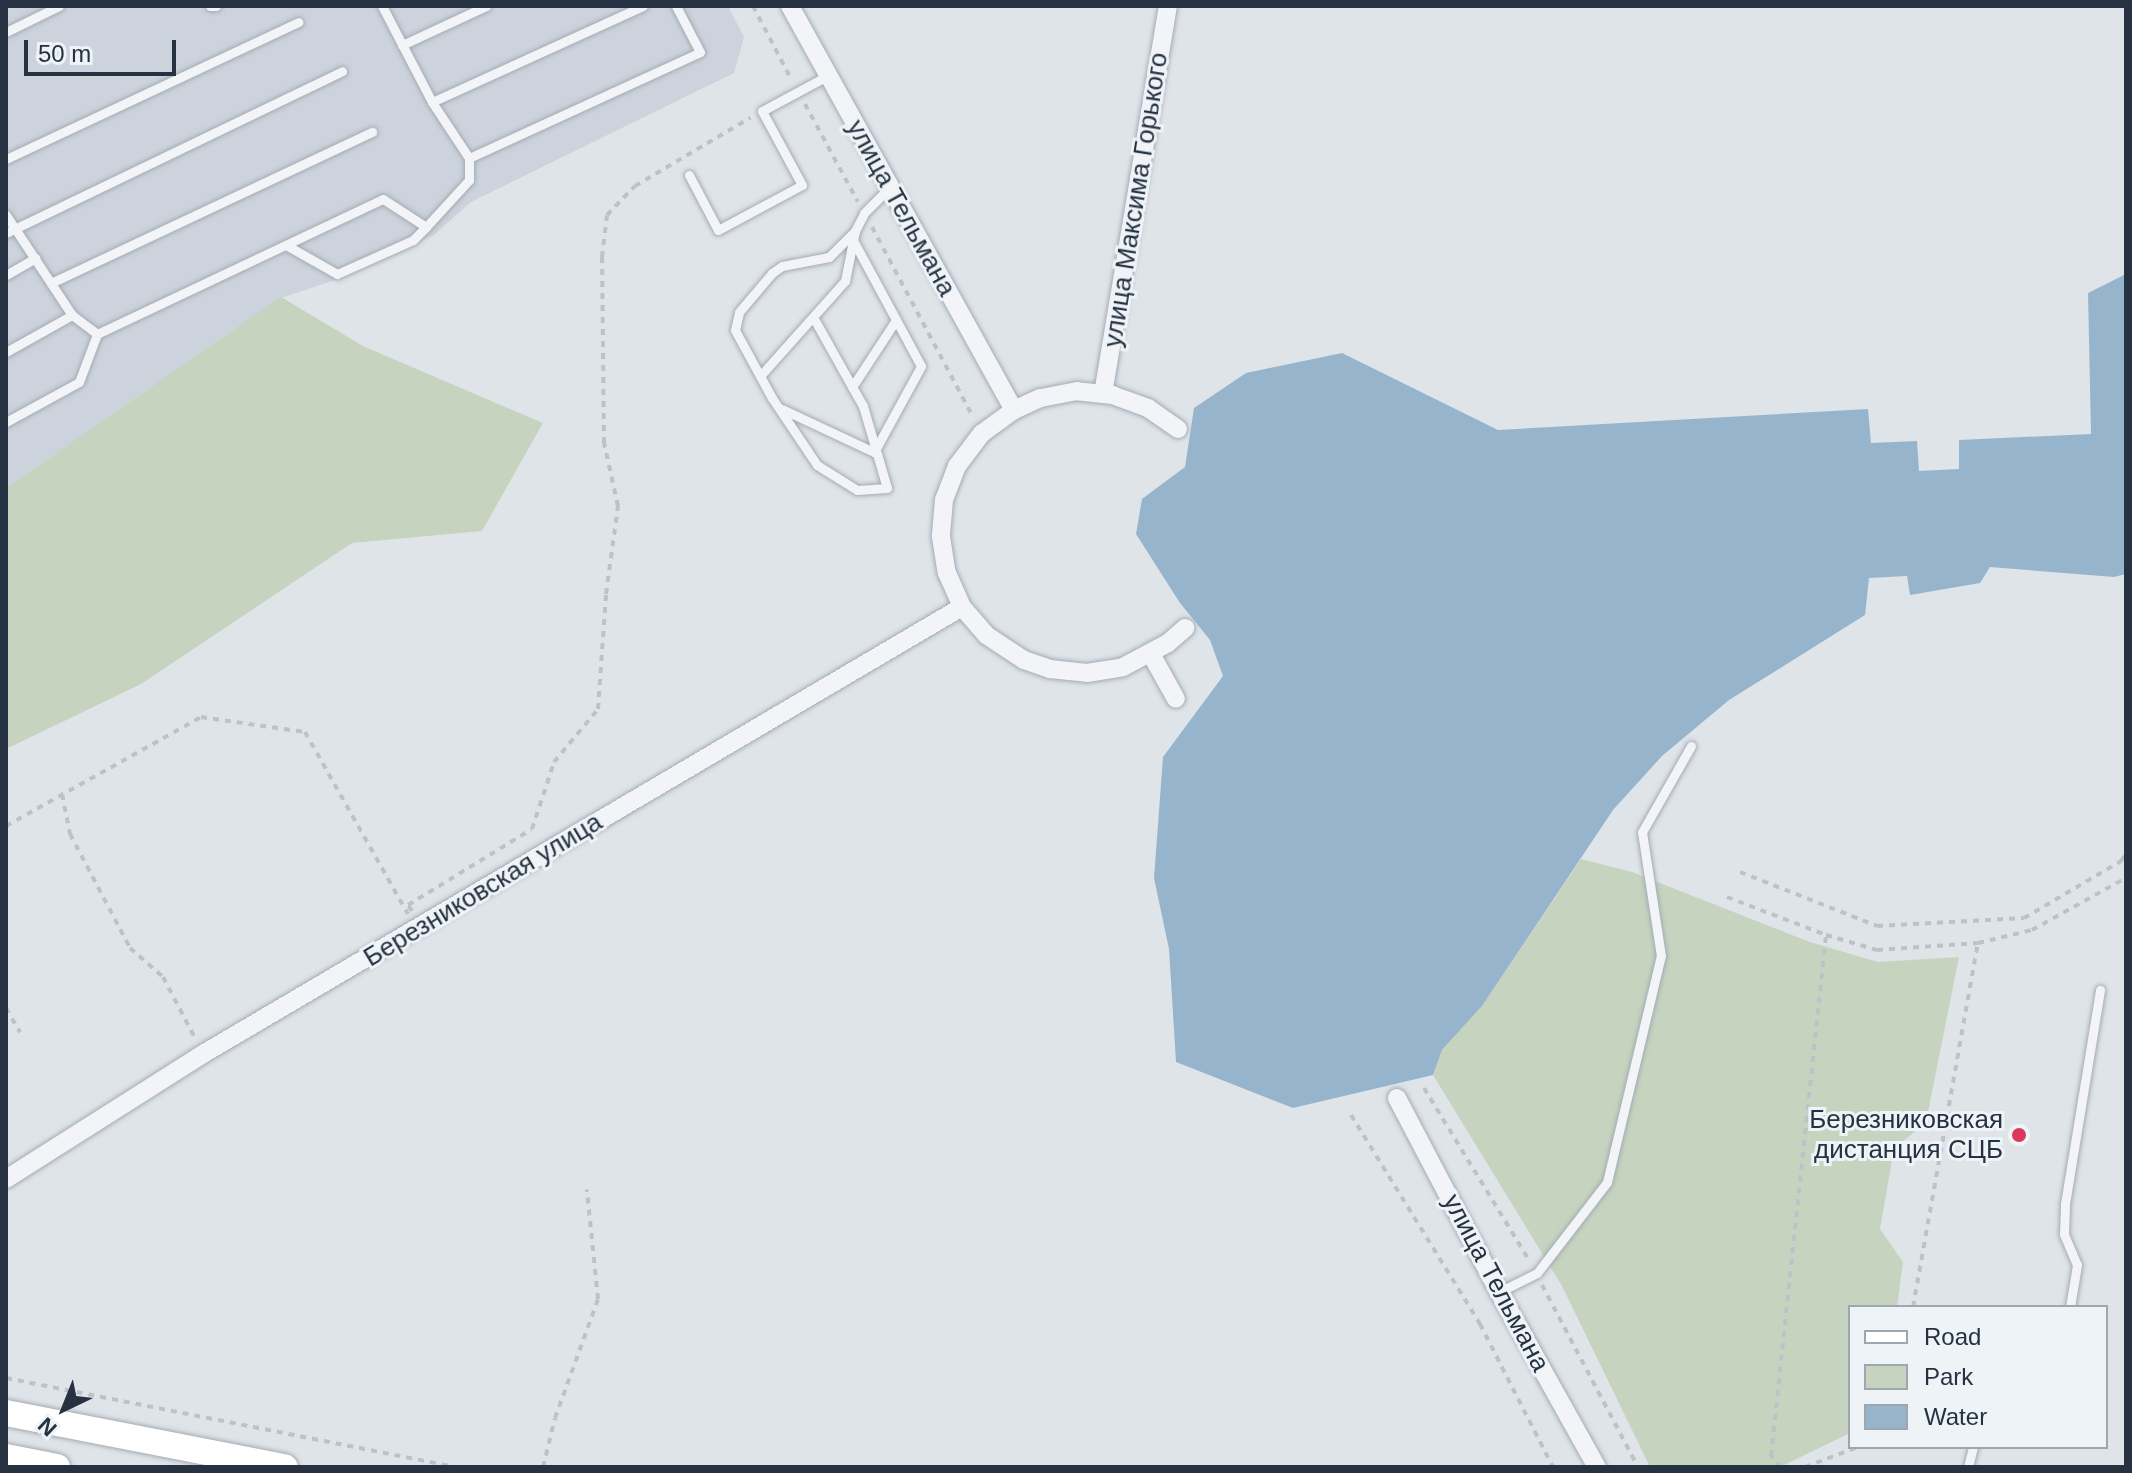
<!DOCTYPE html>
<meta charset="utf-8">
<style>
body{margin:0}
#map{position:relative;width:2132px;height:1473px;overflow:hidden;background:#dfe4e9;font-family:Arial,sans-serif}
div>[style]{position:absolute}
.built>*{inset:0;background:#ccd3dc}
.green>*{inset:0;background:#c6d4bf}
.water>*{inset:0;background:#96b5cd}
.path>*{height:4px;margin-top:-2px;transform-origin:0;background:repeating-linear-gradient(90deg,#bdc2c8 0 6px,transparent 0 12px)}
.roads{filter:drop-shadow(0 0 2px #a4abb4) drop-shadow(0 0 2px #a4abb4)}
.lane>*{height:9px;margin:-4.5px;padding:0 4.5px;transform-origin:4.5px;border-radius:4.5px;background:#f2f4f7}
.street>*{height:18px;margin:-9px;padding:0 9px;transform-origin:9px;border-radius:9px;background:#f2f4f7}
.secondary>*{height:26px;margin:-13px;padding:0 13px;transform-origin:13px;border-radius:13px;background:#fff}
.dots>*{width:22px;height:22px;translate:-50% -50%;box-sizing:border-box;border:4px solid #eef3f7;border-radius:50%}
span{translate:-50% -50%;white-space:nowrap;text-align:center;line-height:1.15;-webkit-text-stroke:6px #eef3f7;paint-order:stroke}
.street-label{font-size:26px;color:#263242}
.poi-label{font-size:26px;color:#263242}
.right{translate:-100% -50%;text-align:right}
.frame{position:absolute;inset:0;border:8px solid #263242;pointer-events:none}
.legend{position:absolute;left:1848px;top:1305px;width:260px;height:144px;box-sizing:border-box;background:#eef3f7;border:2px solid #9ea6af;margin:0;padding:10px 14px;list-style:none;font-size:24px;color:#263242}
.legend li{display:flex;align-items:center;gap:16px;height:40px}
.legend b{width:40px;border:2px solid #9ea6af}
.north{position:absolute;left:24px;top:1369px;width:80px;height:80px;-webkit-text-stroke:6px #eef3f7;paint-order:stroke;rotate:223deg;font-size:22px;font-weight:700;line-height:32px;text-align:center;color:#263242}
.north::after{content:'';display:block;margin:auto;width:28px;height:36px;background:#263242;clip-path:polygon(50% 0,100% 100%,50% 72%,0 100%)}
.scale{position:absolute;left:24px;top:40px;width:152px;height:36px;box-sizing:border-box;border:4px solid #263242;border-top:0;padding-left:10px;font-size:24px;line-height:28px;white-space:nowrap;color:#263242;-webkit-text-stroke:6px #eef3f7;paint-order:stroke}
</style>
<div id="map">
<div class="built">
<i style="clip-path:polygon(6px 6px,728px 6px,744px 37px,734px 73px,471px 202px,434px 235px,332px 281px,281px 298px,6px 488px)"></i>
</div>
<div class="green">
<i style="clip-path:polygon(281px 297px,363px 346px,543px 423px,482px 531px,352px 543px,141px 684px,6px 749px,6px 488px)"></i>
<i style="clip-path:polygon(1581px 859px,1632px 872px,1810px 942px,1878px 962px,1959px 957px,1926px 1122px,1894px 1149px,1880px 1229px,1903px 1262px,1897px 1307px,1850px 1307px,1850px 1433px,1780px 1467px,1650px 1467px,1562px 1286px,1433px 1075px,1442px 1050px,1482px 1006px)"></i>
</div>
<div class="water">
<i style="clip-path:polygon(2126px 274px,2126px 574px,2114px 577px,1990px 567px,1980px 583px,1910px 595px,1907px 576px,1869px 578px,1865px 615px,1729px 700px,1662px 756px,1613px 810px,1482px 1006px,1442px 1050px,1433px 1075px,1293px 1108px,1176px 1062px,1169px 949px,1154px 878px,1163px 757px,1223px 676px,1210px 640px,1180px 603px,1136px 534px,1142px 499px,1185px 467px,1194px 408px,1246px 373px,1342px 353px,1498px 430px,1868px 409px,1871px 443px,1917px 441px,1919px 471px,1959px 469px,1959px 440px,2091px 434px,2088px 293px)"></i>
</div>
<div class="path">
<i style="left:753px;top:6px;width:82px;rotate:62.5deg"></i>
<i style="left:805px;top:104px;width:111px;rotate:61.6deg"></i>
<i style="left:872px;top:227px;width:215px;rotate:62deg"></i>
<i style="left:62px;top:794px;width:41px;rotate:78.7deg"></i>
<i style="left:70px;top:834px;width:129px;rotate:62.2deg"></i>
<i style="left:130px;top:948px;width:44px;rotate:41.3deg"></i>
<i style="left:163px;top:977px;width:69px;rotate:62.3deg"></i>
<i style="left:6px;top:826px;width:223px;rotate:-29.2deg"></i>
<i style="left:201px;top:717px;width:105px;rotate:8.2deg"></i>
<i style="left:305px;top:732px;width:209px;rotate:60.5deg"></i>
<i style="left:1740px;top:872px;width:147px;rotate:21.5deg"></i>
<i style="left:1877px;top:926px;width:147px;rotate:-3.1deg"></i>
<i style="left:2024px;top:918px;width:113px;rotate:-30.4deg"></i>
<i style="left:2121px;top:861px;width:9px;rotate:-54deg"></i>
<i style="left:1727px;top:897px;width:106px;rotate:21deg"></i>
<i style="left:1826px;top:935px;width:53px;rotate:16.4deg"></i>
<i style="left:1877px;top:950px;width:101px;rotate:-4deg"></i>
<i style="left:1978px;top:943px;width:56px;rotate:-13.5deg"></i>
<i style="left:2032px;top:930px;width:107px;rotate:-29deg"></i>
<i style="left:412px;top:911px;width:7px;rotate:-124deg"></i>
<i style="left:408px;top:905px;width:145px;rotate:-31.5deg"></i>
<i style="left:532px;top:829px;width:71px;rotate:-71.8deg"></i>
<i style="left:554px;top:762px;width:69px;rotate:-50.3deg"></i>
<i style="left:598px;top:709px;width:115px;rotate:-86deg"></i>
<i style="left:606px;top:594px;width:89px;rotate:-82.2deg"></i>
<i style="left:618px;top:506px;width:65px;rotate:-102.5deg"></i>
<i style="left:604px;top:443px;width:186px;rotate:-90.6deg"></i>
<i style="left:602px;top:257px;width:42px;rotate:-83.2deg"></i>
<i style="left:607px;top:215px;width:40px;rotate:-46deg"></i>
<i style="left:635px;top:186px;width:134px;rotate:-30.6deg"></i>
<i style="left:6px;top:1008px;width:28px;rotate:60deg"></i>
<i style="left:1424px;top:1088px;width:202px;rotate:58.6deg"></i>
<i style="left:1351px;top:1115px;width:246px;rotate:58.3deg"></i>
<i style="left:1480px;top:1324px;width:161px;rotate:63deg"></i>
<i style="left:1542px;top:1285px;width:206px;rotate:62.2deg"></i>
<i style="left:1913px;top:1307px;width:370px;rotate:-79.9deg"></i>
<i style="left:6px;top:1378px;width:459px;rotate:11.2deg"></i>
<i style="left:543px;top:1467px;width:50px;rotate:-76.2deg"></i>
<i style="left:555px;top:1418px;width:127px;rotate:-70.1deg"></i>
<i style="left:598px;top:1299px;width:110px;rotate:-95.8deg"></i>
<i style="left:1781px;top:1467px;width:15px;rotate:-132deg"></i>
<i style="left:1771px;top:1456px;width:524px;rotate:-83.97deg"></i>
<i style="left:1805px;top:1467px;width:57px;rotate:-20.7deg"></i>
</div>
<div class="roads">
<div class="lane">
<i style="left:210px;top:6px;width:6px"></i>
<i style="left:6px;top:32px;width:59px;rotate:-26.1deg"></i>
<i style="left:402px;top:45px;width:93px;rotate:-24.9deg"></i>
<i style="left:432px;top:102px;width:232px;rotate:-24.5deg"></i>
<i style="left:469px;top:158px;width:254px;rotate:-24.6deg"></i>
<i style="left:700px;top:52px;width:52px;rotate:-117.6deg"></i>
<i style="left:6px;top:159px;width:323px;rotate:-25.1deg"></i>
<i style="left:689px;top:175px;width:62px;rotate:62.2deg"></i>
<i style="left:718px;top:230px;width:95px;rotate:-28.2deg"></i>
<i style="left:802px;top:185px;width:84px;rotate:-118.4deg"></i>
<i style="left:762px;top:111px;width:76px;rotate:-28.2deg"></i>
<i style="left:6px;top:215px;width:120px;rotate:56.6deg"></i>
<i style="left:72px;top:315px;width:31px;rotate:37deg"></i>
<i style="left:97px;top:334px;width:316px;rotate:-25.3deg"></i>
<i style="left:383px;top:199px;width:51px;rotate:33.1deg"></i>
<i style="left:426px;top:227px;width:64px;rotate:-47.5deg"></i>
<i style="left:469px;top:180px;width:22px;rotate:-90deg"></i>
<i style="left:469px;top:158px;width:67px;rotate:-123.5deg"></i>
<i style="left:432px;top:102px;width:108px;rotate:-117.5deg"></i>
<i style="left:6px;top:233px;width:373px;rotate:-25.7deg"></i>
<i style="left:286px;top:245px;width:59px;rotate:29.6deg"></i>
<i style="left:337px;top:274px;width:83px;rotate:-24.1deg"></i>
<i style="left:413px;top:240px;width:18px;rotate:-45deg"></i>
<i style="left:6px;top:275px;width:34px;rotate:-30deg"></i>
<i style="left:51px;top:283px;width:355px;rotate:-25.2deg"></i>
<i style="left:813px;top:317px;width:102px;rotate:60.7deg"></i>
<i style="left:863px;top:406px;width:85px;rotate:73.7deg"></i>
<i style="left:887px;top:488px;width:30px;rotate:176deg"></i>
<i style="left:857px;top:490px;width:47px;rotate:-148deg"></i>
<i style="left:817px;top:465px;width:81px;rotate:-123.9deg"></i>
<i style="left:772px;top:398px;width:77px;rotate:-118.6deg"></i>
<i style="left:735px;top:330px;width:18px;rotate:-77deg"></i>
<i style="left:739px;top:312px;width:51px;rotate:-49.8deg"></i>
<i style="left:772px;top:273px;width:12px;rotate:-35deg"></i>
<i style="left:782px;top:266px;width:48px;rotate:-10.8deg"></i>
<i style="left:829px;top:257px;width:37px;rotate:-45deg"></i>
<i style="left:6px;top:352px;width:76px;rotate:-29.3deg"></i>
<i style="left:760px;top:376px;width:127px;rotate:-48.2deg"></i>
<i style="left:845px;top:281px;width:51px;rotate:-78.7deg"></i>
<i style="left:855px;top:231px;width:20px;rotate:-63deg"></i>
<i style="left:864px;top:213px;width:35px;rotate:-45deg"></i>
<i style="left:852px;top:387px;width:80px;rotate:-56.7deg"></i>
<i style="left:782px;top:409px;width:102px;rotate:25.1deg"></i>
<i style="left:874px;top:452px;width:98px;rotate:-61.3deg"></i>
<i style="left:921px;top:366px;width:143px;rotate:-118.4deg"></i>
<i style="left:6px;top:422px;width:83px;rotate:-28.7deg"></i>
<i style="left:79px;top:382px;width:51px;rotate:-69.4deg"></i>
<i style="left:1499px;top:1292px;width:42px;rotate:-26.6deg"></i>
<i style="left:1537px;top:1273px;width:115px;rotate:-52.4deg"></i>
<i style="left:1607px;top:1182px;width:232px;rotate:-76.6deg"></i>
<i style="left:1661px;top:956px;width:125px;rotate:-98.7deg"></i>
<i style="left:1642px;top:832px;width:99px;rotate:-60.3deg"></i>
<i style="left:2070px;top:1307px;width:43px;rotate:-80.5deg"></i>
<i style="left:2077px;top:1265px;width:34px;rotate:-113deg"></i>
<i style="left:2064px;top:1234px;width:30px;rotate:-88deg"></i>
<i style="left:2065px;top:1204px;width:217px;rotate:-80.7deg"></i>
<i style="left:1968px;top:1467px;width:21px;rotate:-76deg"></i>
</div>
<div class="street">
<i style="left:790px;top:6px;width:462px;rotate:61deg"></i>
<i style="left:1103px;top:394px;width:393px;rotate:-80.5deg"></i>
<i style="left:1178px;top:429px;width:37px;rotate:-145deg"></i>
<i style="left:1148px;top:408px;width:37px;rotate:-160deg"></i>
<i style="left:1113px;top:395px;width:36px;rotate:-174deg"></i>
<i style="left:1077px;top:391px;width:38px;rotate:169deg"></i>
<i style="left:1040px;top:398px;width:29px;rotate:155deg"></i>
<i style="left:1014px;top:410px;width:39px;rotate:144deg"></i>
<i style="left:982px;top:433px;width:41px;rotate:127.1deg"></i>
<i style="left:957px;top:466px;width:36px;rotate:111deg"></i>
<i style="left:944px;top:500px;width:37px;rotate:95deg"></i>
<i style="left:941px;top:537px;width:36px;rotate:81deg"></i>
<i style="left:947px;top:573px;width:37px;rotate:66deg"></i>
<i style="left:962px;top:607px;width:37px;rotate:49deg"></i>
<i style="left:986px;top:635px;width:45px;rotate:33.3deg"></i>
<i style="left:1024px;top:660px;width:28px;rotate:19deg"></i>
<i style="left:1050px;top:669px;width:37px;rotate:6deg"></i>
<i style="left:1087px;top:673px;width:36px;rotate:-9deg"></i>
<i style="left:1123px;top:667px;width:51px;rotate:-28.1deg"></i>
<i style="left:1168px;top:643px;width:23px;rotate:-41deg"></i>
<i style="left:1151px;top:654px;width:51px;rotate:60.9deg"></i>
<i style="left:1397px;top:1098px;width:219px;rotate:62.3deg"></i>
<i style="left:1499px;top:1292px;width:201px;rotate:60.8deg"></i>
<i style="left:6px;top:1179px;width:233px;rotate:-32.4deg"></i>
<i style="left:203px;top:1054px;width:881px;rotate:-30.5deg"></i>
</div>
<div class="secondary">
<i style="left:6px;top:1413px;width:284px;rotate:11deg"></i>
<i style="left:6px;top:1457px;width:52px;rotate:11.1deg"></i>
</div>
</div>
<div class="dots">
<i style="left:2019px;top:1135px;background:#da385d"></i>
</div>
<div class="street-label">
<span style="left:1136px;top:200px;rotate:-81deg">улица Максима Горького</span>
<span style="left:901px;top:208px;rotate:61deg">улица Тельмана</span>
<span style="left:483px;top:890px;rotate:-31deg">Березниковская улица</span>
<span style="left:1496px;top:1283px;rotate:62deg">улица Тельмана</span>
</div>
<div class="poi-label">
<span class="right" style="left:2003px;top:1135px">Березниковская<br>дистанция СЦБ</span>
</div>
<div class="frame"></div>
<ul class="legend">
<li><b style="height:10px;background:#fff"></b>Road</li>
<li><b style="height:22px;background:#c6d4bf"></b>Park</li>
<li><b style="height:22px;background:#96b5cd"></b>Water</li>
</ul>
<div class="north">N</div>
<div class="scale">50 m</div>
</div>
